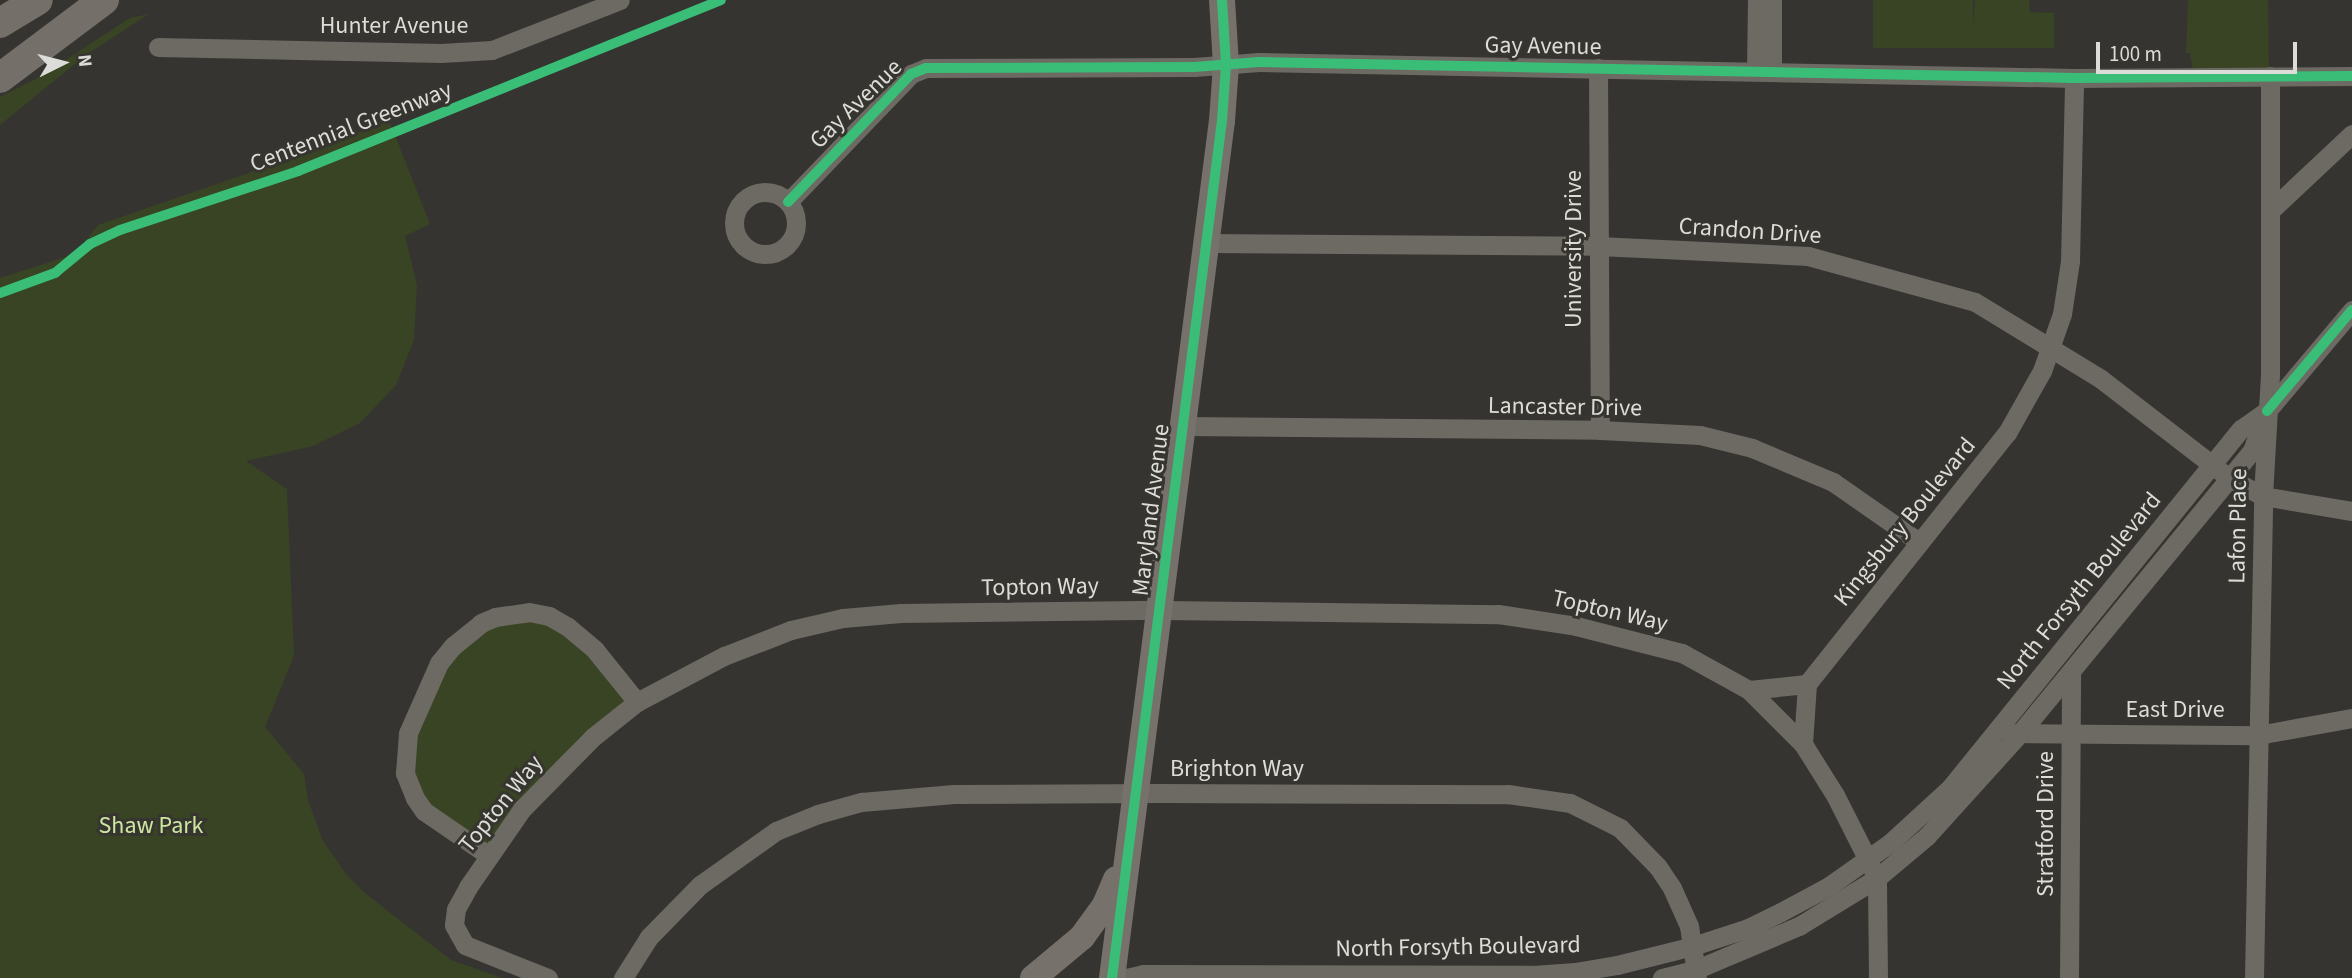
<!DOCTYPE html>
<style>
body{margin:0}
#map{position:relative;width:2352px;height:978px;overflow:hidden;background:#353431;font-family:"Source Sans 3",sans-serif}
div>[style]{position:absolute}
.green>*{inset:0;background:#384423}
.minor>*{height:19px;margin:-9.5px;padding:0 9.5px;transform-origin:9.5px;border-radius:9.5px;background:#6d6963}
.minor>.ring{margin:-9.5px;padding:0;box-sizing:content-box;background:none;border:19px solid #6d6963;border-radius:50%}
.major>*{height:26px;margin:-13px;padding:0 13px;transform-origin:13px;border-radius:13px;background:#77716b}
.highway>*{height:30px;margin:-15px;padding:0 15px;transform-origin:15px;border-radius:15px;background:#746f68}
.cycleway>*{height:10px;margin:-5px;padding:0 5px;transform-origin:5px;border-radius:5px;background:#3abd76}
span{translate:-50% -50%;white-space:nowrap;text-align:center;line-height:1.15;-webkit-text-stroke:6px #363530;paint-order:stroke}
.street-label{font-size:24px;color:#dcdcd8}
.park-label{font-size:24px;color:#cce69f}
.north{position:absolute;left:28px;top:28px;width:70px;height:70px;-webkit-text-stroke:5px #363530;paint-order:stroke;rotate:84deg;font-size:19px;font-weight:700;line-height:28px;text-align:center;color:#dcdcd8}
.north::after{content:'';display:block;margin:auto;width:24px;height:32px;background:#dcdcd8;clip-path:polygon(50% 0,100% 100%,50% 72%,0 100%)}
.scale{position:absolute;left:2096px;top:42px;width:201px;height:32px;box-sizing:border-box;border:4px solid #dcdcd8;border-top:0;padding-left:9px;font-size:21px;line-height:24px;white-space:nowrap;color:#dcdcd8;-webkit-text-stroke:5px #363530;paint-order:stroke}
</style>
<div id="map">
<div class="green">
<i style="clip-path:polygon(1873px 0,1973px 0,1973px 24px,1975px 0,2029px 0,2030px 12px,2054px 13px,2054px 48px,1873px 48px)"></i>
<i style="clip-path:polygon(2188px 0,2268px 0,2269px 70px,2193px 70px,2190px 53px,2186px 53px)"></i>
<i style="clip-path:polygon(149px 14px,86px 55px,0 125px,0 97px,36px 79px,130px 18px)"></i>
<i style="clip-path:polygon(389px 120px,430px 224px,405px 236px,417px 285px,414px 340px,396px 385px,360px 423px,313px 446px,246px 461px,287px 489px,294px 656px,265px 727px,304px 774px,308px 800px,323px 841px,346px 874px,366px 894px,451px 960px,502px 978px,0 978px,0 291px,16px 284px,0 290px,0 278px,75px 254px,98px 225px,327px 146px)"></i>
<i style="clip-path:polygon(549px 616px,637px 702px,488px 855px,436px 821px,405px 773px,431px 677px,481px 623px)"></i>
</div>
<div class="minor">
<i style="left:158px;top:47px;width:283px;rotate:1.2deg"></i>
<i style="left:441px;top:53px;width:51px;rotate:-3.4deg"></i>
<i style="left:492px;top:50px;width:137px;rotate:-21.3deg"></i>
<i style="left:1598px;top:68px;width:362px;rotate:89.7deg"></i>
<i style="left:1756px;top:71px;width:71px;rotate:-89.2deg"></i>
<i style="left:1772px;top:71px;width:71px;rotate:-90deg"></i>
<i class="ring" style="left:734px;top:192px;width:43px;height:43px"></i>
<i style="left:788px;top:202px;width:178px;rotate:-46.1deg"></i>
<i style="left:911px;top:74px;width:16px;rotate:-22deg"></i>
<i style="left:926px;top:68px;width:268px;rotate:-0.2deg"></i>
<i style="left:1194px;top:67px;width:65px;rotate:-4.4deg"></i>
<i style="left:1259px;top:62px;width:815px;rotate:1.12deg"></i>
<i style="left:2074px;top:78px;width:278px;rotate:-0.4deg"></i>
<i style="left:2271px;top:210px;width:111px;rotate:-43.2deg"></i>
<i style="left:1207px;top:243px;width:391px;rotate:0.4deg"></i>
<i style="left:1598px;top:246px;width:210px;rotate:2.7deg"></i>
<i style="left:1808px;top:256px;width:173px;rotate:15.4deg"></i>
<i style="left:1975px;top:302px;width:148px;rotate:31.4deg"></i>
<i style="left:2101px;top:379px;width:162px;rotate:37.7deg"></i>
<i style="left:2229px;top:478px;width:38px;rotate:28deg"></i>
<i style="left:2263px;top:496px;width:90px;rotate:9.6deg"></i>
<i style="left:1183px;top:426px;width:417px;rotate:0.5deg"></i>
<i style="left:1600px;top:430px;width:100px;rotate:2.9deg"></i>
<i style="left:1700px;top:435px;width:54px;rotate:14deg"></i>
<i style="left:1752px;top:448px;width:88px;rotate:22.8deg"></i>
<i style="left:1833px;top:482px;width:105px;rotate:34.9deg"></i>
<i style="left:1749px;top:690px;width:76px;rotate:45deg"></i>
<i style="left:2011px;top:733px;width:247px;rotate:0.5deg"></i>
<i style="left:2258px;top:735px;width:96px;rotate:-10.3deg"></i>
<i style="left:488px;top:855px;width:78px;rotate:-145.5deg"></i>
<i style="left:424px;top:811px;width:16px;rotate:-125deg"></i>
<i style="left:415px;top:798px;width:27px;rotate:-112deg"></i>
<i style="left:405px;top:773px;width:40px;rotate:-85.7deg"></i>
<i style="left:408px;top:733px;width:77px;rotate:-66.1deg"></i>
<i style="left:439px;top:663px;width:22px;rotate:-51deg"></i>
<i style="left:453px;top:646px;width:36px;rotate:-39deg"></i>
<i style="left:481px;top:623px;width:15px;rotate:-23deg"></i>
<i style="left:495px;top:617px;width:34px;rotate:-8deg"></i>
<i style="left:529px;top:612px;width:20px;rotate:11deg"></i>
<i style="left:549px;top:616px;width:22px;rotate:30deg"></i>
<i style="left:568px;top:627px;width:35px;rotate:40deg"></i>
<i style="left:595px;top:650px;width:67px;rotate:51.1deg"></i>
<i style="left:548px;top:978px;width:89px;rotate:-158.3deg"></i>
<i style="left:465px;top:945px;width:23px;rotate:-119deg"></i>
<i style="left:454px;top:925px;width:16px;rotate:-83deg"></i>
<i style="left:456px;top:909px;width:25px;rotate:-61deg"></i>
<i style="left:468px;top:887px;width:95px;rotate:-55.3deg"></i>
<i style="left:522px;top:809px;width:101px;rotate:-45.4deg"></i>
<i style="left:593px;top:737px;width:56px;rotate:-38.5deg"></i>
<i style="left:637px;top:702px;width:98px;rotate:-27.9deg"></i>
<i style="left:724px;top:656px;width:72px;rotate:-21.2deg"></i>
<i style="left:791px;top:630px;width:53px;rotate:-13deg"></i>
<i style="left:843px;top:618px;width:58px;rotate:-4.9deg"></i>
<i style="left:901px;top:613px;width:259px;rotate:-0.7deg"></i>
<i style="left:1160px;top:610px;width:338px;rotate:0.7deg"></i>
<i style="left:1498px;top:614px;width:79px;rotate:8.7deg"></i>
<i style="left:1576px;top:626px;width:109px;rotate:14.3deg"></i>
<i style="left:1682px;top:653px;width:77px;rotate:28.9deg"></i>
<i style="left:1749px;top:690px;width:58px;rotate:-5.9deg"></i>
<i style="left:623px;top:978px;width:49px;rotate:-57.6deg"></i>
<i style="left:649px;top:937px;width:73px;rotate:-45.6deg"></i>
<i style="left:700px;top:885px;width:93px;rotate:-35.4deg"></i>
<i style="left:776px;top:831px;width:45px;rotate:-22deg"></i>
<i style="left:818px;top:814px;width:45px;rotate:-15.6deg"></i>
<i style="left:861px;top:802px;width:93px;rotate:-4.9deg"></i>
<i style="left:954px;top:794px;width:206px;rotate:-0.3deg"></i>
<i style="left:1160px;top:793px;width:348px;rotate:0.2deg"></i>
<i style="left:1508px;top:794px;width:63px;rotate:8.3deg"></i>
<i style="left:1570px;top:803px;width:56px;rotate:26.6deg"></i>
<i style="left:1620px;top:828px;width:54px;rotate:45.7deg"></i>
<i style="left:1658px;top:867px;width:25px;rotate:56deg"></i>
<i style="left:1672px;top:888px;width:42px;rotate:65.9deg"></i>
<i style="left:1689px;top:926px;width:53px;rotate:81.3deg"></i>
<i style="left:1126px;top:978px;width:17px;rotate:-13deg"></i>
<i style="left:1143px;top:974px;width:390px;rotate:0.1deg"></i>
<i style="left:1533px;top:975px;width:42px;rotate:-4.1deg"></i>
<i style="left:1575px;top:972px;width:43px;rotate:-9.5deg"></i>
<i style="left:1617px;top:965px;width:78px;rotate:-14deg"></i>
<i style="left:1693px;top:946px;width:58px;rotate:-18.1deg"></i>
<i style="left:1748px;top:928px;width:37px;rotate:-26deg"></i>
<i style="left:1781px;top:912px;width:55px;rotate:-28.4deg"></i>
<i style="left:1829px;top:886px;width:75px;rotate:-35.2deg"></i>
<i style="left:1890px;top:843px;width:81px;rotate:-42.5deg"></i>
<i style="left:1950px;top:788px;width:462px;rotate:-51deg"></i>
<i style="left:2241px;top:429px;width:32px;rotate:-35deg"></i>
<i style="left:2267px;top:411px;width:132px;rotate:-49.9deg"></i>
<i style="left:1662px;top:978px;width:36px;rotate:-14deg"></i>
<i style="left:1697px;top:969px;width:111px;rotate:-22.9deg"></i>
<i style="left:1799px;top:926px;width:92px;rotate:-31.6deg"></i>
<i style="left:1877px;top:878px;width:65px;rotate:-40deg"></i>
<i style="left:1927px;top:836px;width:139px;rotate:-47.9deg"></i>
<i style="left:2020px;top:733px;width:365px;rotate:-50.6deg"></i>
<i style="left:2252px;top:451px;width:24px;rotate:-71deg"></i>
<i style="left:1878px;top:978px;width:100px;rotate:-90.6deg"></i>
<i style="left:1877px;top:878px;width:93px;rotate:-116.8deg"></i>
<i style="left:1835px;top:795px;width:60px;rotate:-122.1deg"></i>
<i style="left:1803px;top:744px;width:60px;rotate:-86.2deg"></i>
<i style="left:1807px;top:684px;width:321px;rotate:-51.5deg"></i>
<i style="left:2007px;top:433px;width:71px;rotate:-60.6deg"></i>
<i style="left:2042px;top:371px;width:60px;rotate:-70.7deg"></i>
<i style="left:2062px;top:314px;width:54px;rotate:-81.4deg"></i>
<i style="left:2070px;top:261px;width:183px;rotate:-88.7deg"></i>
<i style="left:2069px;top:978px;width:307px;rotate:-89.6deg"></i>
<i style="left:2254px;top:978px;width:482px;rotate:-88.9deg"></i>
<i style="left:2263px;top:496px;width:121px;rotate:-86.7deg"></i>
<i style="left:2270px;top:375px;width:299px;rotate:-90deg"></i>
</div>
<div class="major">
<i style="left:1033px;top:978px;width:64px;rotate:-39.9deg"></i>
<i style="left:1082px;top:937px;width:39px;rotate:-54deg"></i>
<i style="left:1105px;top:905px;width:28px;rotate:-67deg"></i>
<i style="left:1112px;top:978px;width:864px;rotate:-82.69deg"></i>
<i style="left:1222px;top:121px;width:56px;rotate:-85.9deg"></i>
<i style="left:1226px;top:65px;width:65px;rotate:-93.5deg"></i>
</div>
<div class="highway">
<i style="left:0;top:23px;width:44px;rotate:-31.2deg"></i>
<i style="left:0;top:78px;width:130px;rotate:-36.9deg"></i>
</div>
<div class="cycleway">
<i style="left:788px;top:202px;width:178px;rotate:-46.1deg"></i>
<i style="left:911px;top:74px;width:16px;rotate:-22deg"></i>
<i style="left:926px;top:68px;width:268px;rotate:-0.2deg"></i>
<i style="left:1194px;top:67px;width:65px;rotate:-4.4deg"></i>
<i style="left:1259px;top:62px;width:815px;rotate:1.12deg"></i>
<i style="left:2074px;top:78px;width:278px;rotate:-0.4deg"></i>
<i style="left:0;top:293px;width:59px;rotate:-20deg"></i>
<i style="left:55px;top:273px;width:45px;rotate:-39.6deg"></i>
<i style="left:90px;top:244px;width:33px;rotate:-25deg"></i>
<i style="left:120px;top:230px;width:188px;rotate:-18.3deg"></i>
<i style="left:298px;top:171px;width:456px;rotate:-22deg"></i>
<i style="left:2267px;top:411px;width:132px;rotate:-49.9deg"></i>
<i style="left:1112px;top:978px;width:864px;rotate:-82.69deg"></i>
<i style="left:1222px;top:121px;width:56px;rotate:-85.9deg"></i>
<i style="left:1226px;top:65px;width:65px;rotate:-93.5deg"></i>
</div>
<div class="street-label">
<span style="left:394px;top:26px">Hunter Avenue</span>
<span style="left:1543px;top:46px;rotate:1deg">Gay Avenue</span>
<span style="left:856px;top:104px;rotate:-44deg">Gay Avenue</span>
<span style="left:351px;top:127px;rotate:-21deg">Centennial Greenway</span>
<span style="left:1750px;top:231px;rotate:4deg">Crandon Drive</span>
<span style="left:1574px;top:249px;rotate:-90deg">University Drive</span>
<span style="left:1565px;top:407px;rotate:1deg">Lancaster Drive</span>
<span style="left:1151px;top:510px;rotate:-83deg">Maryland Avenue</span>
<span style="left:1905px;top:522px;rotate:-51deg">Kingsbury Boulevard</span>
<span style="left:2238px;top:526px;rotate:-89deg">Lafon Place</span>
<span style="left:1040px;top:587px;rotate:-1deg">Topton Way</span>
<span style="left:2079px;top:591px;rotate:-51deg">North Forsyth Boulevard</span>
<span style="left:1610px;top:611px;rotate:13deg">Topton Way</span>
<span style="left:2175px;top:710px">East Drive</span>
<span style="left:1237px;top:769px">Brighton Way</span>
<span style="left:501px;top:804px;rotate:-51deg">Topton Way</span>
<span style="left:2046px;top:824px;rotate:-90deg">Stratford Drive</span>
<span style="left:1458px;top:947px;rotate:-1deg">North Forsyth Boulevard</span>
</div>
<div class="park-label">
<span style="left:151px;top:826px">Shaw Park</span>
</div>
<div class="north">N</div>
<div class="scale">100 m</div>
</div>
